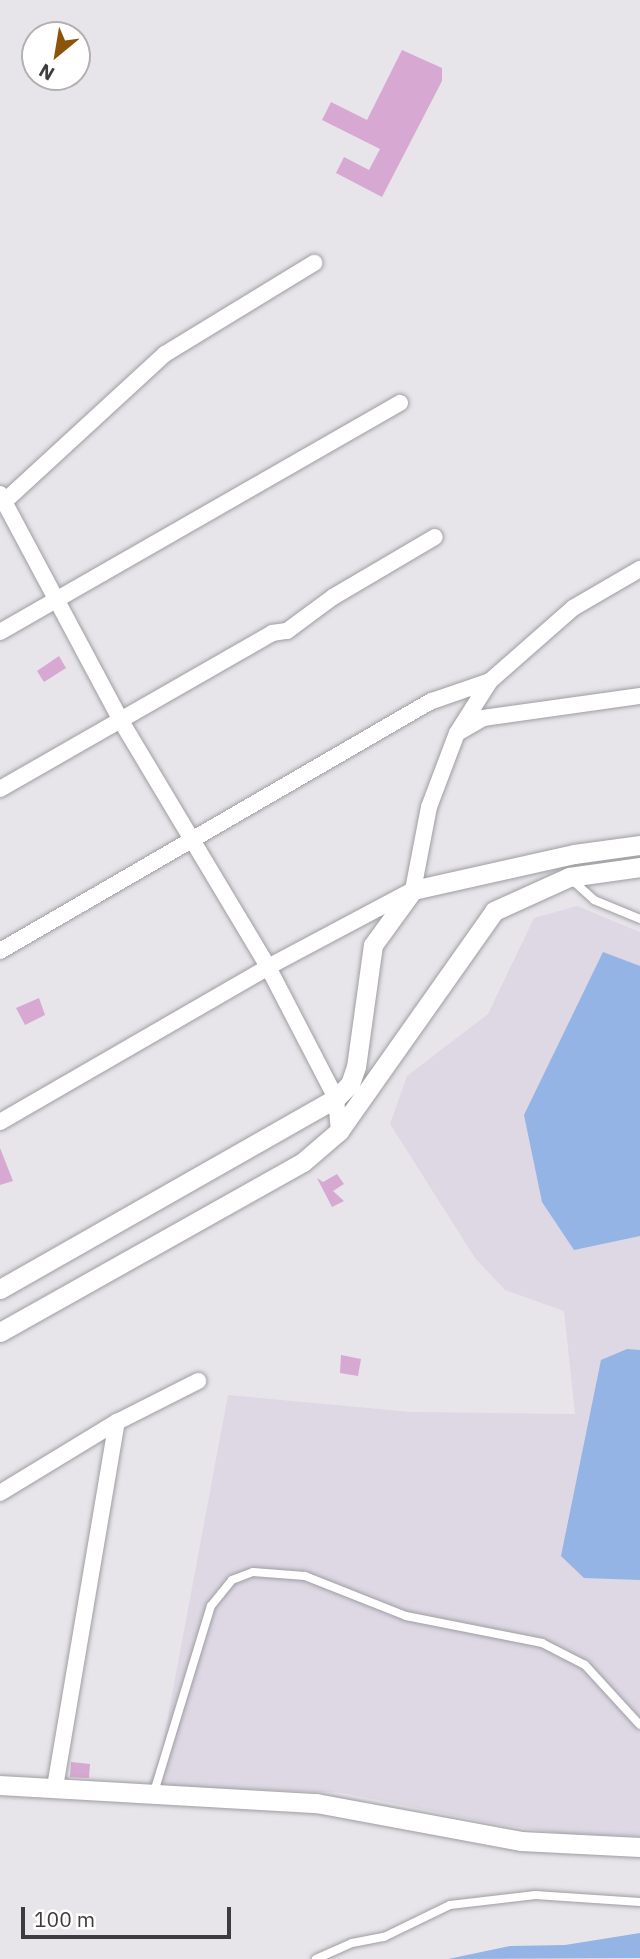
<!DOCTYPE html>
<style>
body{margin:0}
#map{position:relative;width:640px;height:1959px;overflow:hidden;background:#e7e5ea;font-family:"IBM Plex Sans",sans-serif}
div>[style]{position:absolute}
.built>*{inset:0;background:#ddd8e4}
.water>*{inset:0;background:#93b4e4}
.building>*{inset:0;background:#d6a8d2}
.roads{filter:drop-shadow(0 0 2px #9f9da2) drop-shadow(0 0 2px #9f9da2)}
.service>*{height:8px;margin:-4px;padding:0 4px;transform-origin:4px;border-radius:4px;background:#fff}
.minor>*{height:16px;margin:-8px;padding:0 8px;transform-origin:8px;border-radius:8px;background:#fff}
.tertiary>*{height:19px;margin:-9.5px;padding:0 9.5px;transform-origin:9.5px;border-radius:9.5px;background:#fff}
span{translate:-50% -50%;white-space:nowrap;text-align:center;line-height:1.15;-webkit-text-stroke:5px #fff;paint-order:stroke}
.north{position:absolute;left:21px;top:21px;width:70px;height:70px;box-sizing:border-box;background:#fff;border:2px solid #b1b1b1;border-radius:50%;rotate:210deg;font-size:19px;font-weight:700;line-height:28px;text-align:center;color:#3c3b3d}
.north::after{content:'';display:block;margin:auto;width:24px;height:32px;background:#8c530a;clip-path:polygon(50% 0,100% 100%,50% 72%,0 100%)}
.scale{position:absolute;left:21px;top:1907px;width:210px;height:32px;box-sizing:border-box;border:4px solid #3c3b3d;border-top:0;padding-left:9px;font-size:21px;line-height:24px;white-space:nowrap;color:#3c3b3d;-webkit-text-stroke:5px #fff;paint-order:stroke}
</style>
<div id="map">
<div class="built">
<i style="clip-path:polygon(577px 906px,640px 932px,640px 1836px,566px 1834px,495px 1824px,343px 1793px,148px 1785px,161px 1754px,228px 1395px,411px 1412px,575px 1414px,564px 1311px,505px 1290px,475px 1258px,390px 1124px,407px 1076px,488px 1014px,534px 918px)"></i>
</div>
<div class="water">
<i style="clip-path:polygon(603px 952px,640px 966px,640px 1236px,574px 1250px,542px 1202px,524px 1115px)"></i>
<i style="clip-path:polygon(627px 1349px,640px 1350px,640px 1580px,584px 1578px,561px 1556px,601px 1360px)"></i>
<i style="clip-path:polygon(640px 1933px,640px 1958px,448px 1959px,510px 1946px,565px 1945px)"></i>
</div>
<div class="building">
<i style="clip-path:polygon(402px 50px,442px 68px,442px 81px,382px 197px,336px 173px,344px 157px,369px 170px,380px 149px,322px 120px,331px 102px,367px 120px)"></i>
<i style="clip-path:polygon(59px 656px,66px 668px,44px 682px,37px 671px)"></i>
<i style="clip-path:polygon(39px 998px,45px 1015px,25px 1025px,16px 1008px)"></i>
<i style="clip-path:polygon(0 1148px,13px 1181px,0 1185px)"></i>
<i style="clip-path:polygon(337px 1174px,344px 1184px,333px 1191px,344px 1201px,332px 1207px,317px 1178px,323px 1182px)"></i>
<i style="clip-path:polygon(341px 1355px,361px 1359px,358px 1376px,340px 1373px)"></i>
<i style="clip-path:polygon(71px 1762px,90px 1764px,89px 1778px,70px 1777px)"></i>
</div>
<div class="roads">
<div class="service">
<i style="left:571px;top:879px;width:31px;rotate:42deg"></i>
<i style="left:594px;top:900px;width:50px;rotate:22.4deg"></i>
<i style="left:154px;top:1792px;width:195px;rotate:-73deg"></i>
<i style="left:211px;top:1606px;width:33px;rotate:-51deg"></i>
<i style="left:232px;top:1580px;width:22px;rotate:-21deg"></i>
<i style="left:253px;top:1572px;width:52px;rotate:4.4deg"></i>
<i style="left:305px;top:1576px;width:109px;rotate:21.6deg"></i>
<i style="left:406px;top:1616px;width:139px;rotate:11.2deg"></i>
<i style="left:542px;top:1643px;width:48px;rotate:27.1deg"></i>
<i style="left:585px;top:1665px;width:81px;rotate:47.5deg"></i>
<i style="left:316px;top:1959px;width:39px;rotate:-24deg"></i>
<i style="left:352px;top:1943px;width:33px;rotate:-11deg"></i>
<i style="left:384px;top:1937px;width:73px;rotate:-25.9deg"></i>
<i style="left:450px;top:1905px;width:86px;rotate:-6.7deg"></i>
<i style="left:535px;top:1895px;width:105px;rotate:3.8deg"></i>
</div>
<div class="minor">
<i style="left:0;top:494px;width:257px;rotate:61.9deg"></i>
<i style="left:121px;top:721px;width:287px;rotate:59.1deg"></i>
<i style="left:268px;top:967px;width:148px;rotate:62.6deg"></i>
<i style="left:336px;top:1098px;width:33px;rotate:85deg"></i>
<i style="left:6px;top:500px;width:216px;rotate:-42.6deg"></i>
<i style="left:165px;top:354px;width:175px;rotate:-31.4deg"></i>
<i style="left:0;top:632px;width:461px;rotate:-29.8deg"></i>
<i style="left:459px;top:732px;width:28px;rotate:-30deg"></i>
<i style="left:483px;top:718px;width:159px;rotate:-8deg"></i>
<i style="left:0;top:789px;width:314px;rotate:-29.8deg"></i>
<i style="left:272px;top:633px;width:15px;rotate:-8deg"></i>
<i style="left:287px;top:631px;width:57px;rotate:-36.5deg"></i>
<i style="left:333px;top:597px;width:118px;rotate:-30.5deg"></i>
<i style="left:0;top:951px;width:499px;rotate:-30.1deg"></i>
<i style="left:432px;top:701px;width:61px;rotate:-19deg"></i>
<i style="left:0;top:1122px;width:310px;rotate:-30deg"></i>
<i style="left:268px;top:967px;width:164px;rotate:-28deg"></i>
<i style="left:413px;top:890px;width:85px;rotate:-79.1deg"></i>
<i style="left:429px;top:807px;width:79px;rotate:-69.3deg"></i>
<i style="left:457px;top:733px;width:62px;rotate:-57.6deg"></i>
<i style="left:490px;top:681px;width:111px;rotate:-41.3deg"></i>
<i style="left:573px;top:608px;width:78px;rotate:-30.2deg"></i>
<i style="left:0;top:1493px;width:137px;rotate:-31.3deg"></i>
<i style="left:117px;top:1422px;width:91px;rotate:-26.8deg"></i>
<i style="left:55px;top:1787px;width:370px;rotate:-80.4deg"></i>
</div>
<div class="tertiary">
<i style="left:0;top:1289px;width:386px;rotate:-29.6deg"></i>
<i style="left:336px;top:1098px;width:20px;rotate:-45deg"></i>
<i style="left:350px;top:1084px;width:18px;rotate:-71deg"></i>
<i style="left:356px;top:1067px;width:123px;rotate:-82.1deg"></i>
<i style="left:373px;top:945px;width:68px;rotate:-54deg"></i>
<i style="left:413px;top:890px;width:165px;rotate:-12.6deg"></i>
<i style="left:574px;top:854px;width:67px;rotate:-7.8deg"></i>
<i style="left:0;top:1332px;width:347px;rotate:-29.3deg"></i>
<i style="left:303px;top:1162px;width:48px;rotate:-40.7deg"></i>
<i style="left:339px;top:1131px;width:269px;rotate:-54.8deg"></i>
<i style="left:494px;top:911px;width:82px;rotate:-24.4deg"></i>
<i style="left:569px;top:877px;width:72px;rotate:-8deg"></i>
<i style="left:0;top:1785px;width:317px;rotate:3.3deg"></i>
<i style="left:316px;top:1803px;width:208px;rotate:10.5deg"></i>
<i style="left:521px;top:1841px;width:119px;rotate:2.9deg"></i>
</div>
</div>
<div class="north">N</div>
<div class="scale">100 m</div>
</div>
